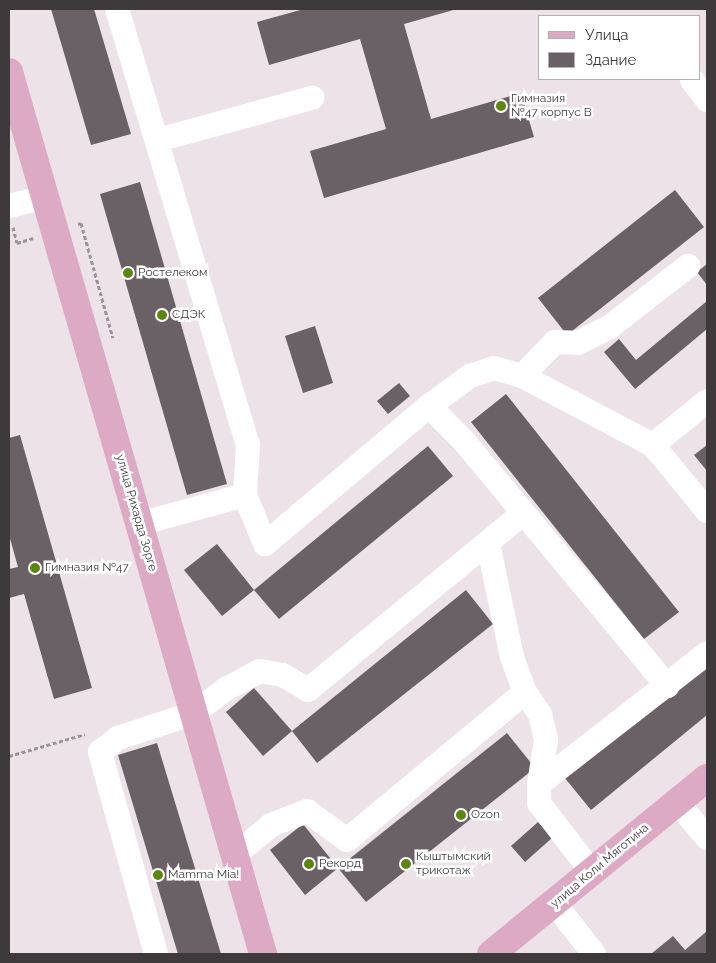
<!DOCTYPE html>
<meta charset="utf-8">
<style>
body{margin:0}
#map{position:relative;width:716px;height:963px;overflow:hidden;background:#ece2e7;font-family:Raleway,sans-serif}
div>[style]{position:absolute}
.building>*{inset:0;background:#696165}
.path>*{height:3px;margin-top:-1.5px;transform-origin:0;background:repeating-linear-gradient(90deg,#9a9397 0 4px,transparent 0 6.5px)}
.minor>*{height:24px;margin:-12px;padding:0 12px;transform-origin:12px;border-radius:12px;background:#fff}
.major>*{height:28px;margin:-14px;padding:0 14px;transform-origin:14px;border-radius:14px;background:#ddaac6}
.dots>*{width:14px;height:14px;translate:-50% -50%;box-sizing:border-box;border:2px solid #fff;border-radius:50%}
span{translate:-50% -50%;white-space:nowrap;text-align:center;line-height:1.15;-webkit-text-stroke:5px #fff;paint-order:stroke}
.poi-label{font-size:12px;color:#3e3a3c}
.left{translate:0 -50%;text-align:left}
.street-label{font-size:12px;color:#3e3a3c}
.frame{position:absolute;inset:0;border:10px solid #3e3a3c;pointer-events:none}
.legend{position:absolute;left:538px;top:15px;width:162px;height:65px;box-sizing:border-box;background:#fff;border:1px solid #b2b0b1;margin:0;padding:6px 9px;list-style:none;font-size:15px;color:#3e3a3c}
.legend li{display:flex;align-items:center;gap:10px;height:25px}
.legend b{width:25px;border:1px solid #b2b0b1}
</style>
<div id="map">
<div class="building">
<i style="clip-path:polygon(51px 9px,94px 9px,131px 134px,91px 145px)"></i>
<i style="clip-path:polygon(304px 9px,457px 9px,404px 24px,431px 119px,521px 93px,534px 137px,324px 198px,310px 151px,386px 129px,360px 39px,269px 65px,257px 22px)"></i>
<i style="clip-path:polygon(140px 182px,227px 484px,187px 495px,100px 194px)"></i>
<i style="clip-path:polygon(675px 190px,704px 227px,567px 335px,538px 298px)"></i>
<i style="clip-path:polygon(707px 264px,707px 285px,697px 272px)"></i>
<i style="clip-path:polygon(707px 301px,707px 329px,635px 389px,604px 352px,619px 339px,636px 360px)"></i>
<i style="clip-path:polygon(315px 326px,333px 383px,303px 393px,285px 336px)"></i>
<i style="clip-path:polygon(399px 383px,410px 396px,388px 414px,377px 401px)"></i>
<i style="clip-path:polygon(506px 394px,679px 612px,644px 639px,471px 422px)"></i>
<i style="clip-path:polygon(20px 435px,92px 688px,54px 699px,24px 594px,9px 598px,9px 569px,18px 567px,9px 535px,9px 438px)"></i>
<i style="clip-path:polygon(707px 445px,707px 471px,694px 455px)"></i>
<i style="clip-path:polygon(428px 446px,453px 476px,279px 619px,254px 590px)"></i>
<i style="clip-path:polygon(217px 544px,254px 590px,222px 616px,184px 570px)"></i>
<i style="clip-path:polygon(466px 590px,493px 624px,317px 763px,292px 731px)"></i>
<i style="clip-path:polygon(707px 661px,707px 715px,591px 810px,564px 777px)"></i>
<i style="clip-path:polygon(254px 688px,292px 731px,263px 756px,226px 712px)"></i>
<i style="clip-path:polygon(507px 733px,535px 768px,366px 902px,338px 868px)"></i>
<i style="clip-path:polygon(157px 743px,221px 954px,178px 954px,118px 755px)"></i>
<i style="clip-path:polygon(538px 822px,552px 838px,525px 862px,511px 846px)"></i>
<i style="clip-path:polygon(303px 824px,338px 868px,305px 895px,270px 850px)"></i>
<i style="clip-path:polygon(707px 931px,707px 954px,651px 954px,673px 936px,685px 950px)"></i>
</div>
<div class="path">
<i style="left:78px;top:224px;width:3px;rotate:-18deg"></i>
<i style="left:81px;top:223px;width:119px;rotate:74.5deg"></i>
<i style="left:13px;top:227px;width:16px;rotate:76deg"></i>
<i style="left:17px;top:243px;width:17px;rotate:-17deg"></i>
<i style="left:9px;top:756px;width:79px;rotate:-16.1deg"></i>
</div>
<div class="minor">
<i style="left:117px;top:9px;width:455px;rotate:73.3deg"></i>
<i style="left:248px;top:445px;width:50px;rotate:93.4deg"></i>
<i style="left:245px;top:495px;width:53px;rotate:67.8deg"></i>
<i style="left:265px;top:544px;width:214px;rotate:-40.1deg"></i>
<i style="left:429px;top:406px;width:51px;rotate:-36.2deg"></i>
<i style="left:470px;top:376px;width:25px;rotate:-18deg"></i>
<i style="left:494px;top:368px;width:29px;rotate:16deg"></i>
<i style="left:522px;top:376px;width:148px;rotate:27.8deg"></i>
<i style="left:692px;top:80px;width:25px;rotate:53deg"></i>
<i style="left:158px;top:140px;width:160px;rotate:-15.3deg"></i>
<i style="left:9px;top:206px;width:37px;rotate:-14deg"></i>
<i style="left:522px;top:376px;width:47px;rotate:-45.9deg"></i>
<i style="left:555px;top:342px;width:23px;rotate:2deg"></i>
<i style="left:578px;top:343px;width:37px;rotate:-27deg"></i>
<i style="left:611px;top:326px;width:98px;rotate:-37.9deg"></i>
<i style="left:707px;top:401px;width:70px;rotate:140.8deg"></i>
<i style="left:653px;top:445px;width:85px;rotate:50.7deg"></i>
<i style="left:429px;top:406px;width:48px;rotate:45deg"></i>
<i style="left:463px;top:440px;width:320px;rotate:50.3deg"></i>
<i style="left:139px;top:524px;width:110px;rotate:-15.3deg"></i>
<i style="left:488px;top:544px;width:116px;rotate:78deg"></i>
<i style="left:512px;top:657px;width:37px;rotate:70deg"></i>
<i style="left:525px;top:692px;width:27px;rotate:56deg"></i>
<i style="left:540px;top:714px;width:27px;rotate:77deg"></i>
<i style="left:546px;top:740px;width:45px;rotate:99deg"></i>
<i style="left:677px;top:802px;width:47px;rotate:50.2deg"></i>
<i style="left:235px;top:855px;width:47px;rotate:-39.8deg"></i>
<i style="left:271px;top:825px;width:39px;rotate:-21deg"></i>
<i style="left:307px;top:811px;width:49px;rotate:35.9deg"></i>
<i style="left:347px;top:840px;width:231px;rotate:-39.7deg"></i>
<i style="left:592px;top:872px;width:87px;rotate:-127.5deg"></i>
<i style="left:539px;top:803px;width:19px;rotate:-90deg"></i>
<i style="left:539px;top:784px;width:213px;rotate:-37.9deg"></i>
<i style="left:555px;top:904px;width:63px;rotate:52deg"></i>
<i style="left:156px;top:954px;width:210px;rotate:-105.5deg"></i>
<i style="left:100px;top:752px;width:23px;rotate:-38deg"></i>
<i style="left:118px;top:738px;width:80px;rotate:-18.2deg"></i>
<i style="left:194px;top:713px;width:40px;rotate:-37deg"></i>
<i style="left:226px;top:689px;width:38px;rotate:-28deg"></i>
<i style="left:260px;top:671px;width:23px;rotate:10deg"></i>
<i style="left:283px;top:675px;width:29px;rotate:31deg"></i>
<i style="left:308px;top:690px;width:277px;rotate:-39.4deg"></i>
</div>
<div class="major">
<i style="left:9px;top:72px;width:918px;rotate:73.93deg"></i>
<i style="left:491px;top:954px;width:279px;rotate:-39.2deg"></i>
</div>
<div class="dots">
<i style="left:501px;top:106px;background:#5c8610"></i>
<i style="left:128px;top:273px;background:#5c8610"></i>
<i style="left:162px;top:315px;background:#5c8610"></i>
<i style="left:35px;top:568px;background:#5c8610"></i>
<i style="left:461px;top:815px;background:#5c8610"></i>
<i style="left:309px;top:864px;background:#5c8610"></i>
<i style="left:406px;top:864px;background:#5c8610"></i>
<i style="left:158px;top:875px;background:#5c8610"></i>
</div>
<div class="poi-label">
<span class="left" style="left:511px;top:106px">Гимназия<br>№47 корпус В</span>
<span class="left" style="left:138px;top:273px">Ростелеком</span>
<span class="left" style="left:172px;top:315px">СДЭК</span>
<span class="left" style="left:45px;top:568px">Гимназия №47</span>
<span class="left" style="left:471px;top:815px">Ozon</span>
<span class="left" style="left:416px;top:864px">Кыштымский<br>трикотаж</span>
<span class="left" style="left:319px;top:864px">Рекорд</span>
<span class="left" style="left:168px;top:875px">Mamma Mia!</span>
</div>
<div class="street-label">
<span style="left:136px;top:513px;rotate:74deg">улица Рихарда Зорге</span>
<span style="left:600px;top:866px;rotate:-40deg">улица Коли Мяготина</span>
</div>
<div class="frame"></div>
<ul class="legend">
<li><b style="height:6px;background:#ddaac6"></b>Улица</li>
<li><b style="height:14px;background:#696165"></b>Здание</li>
</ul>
</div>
